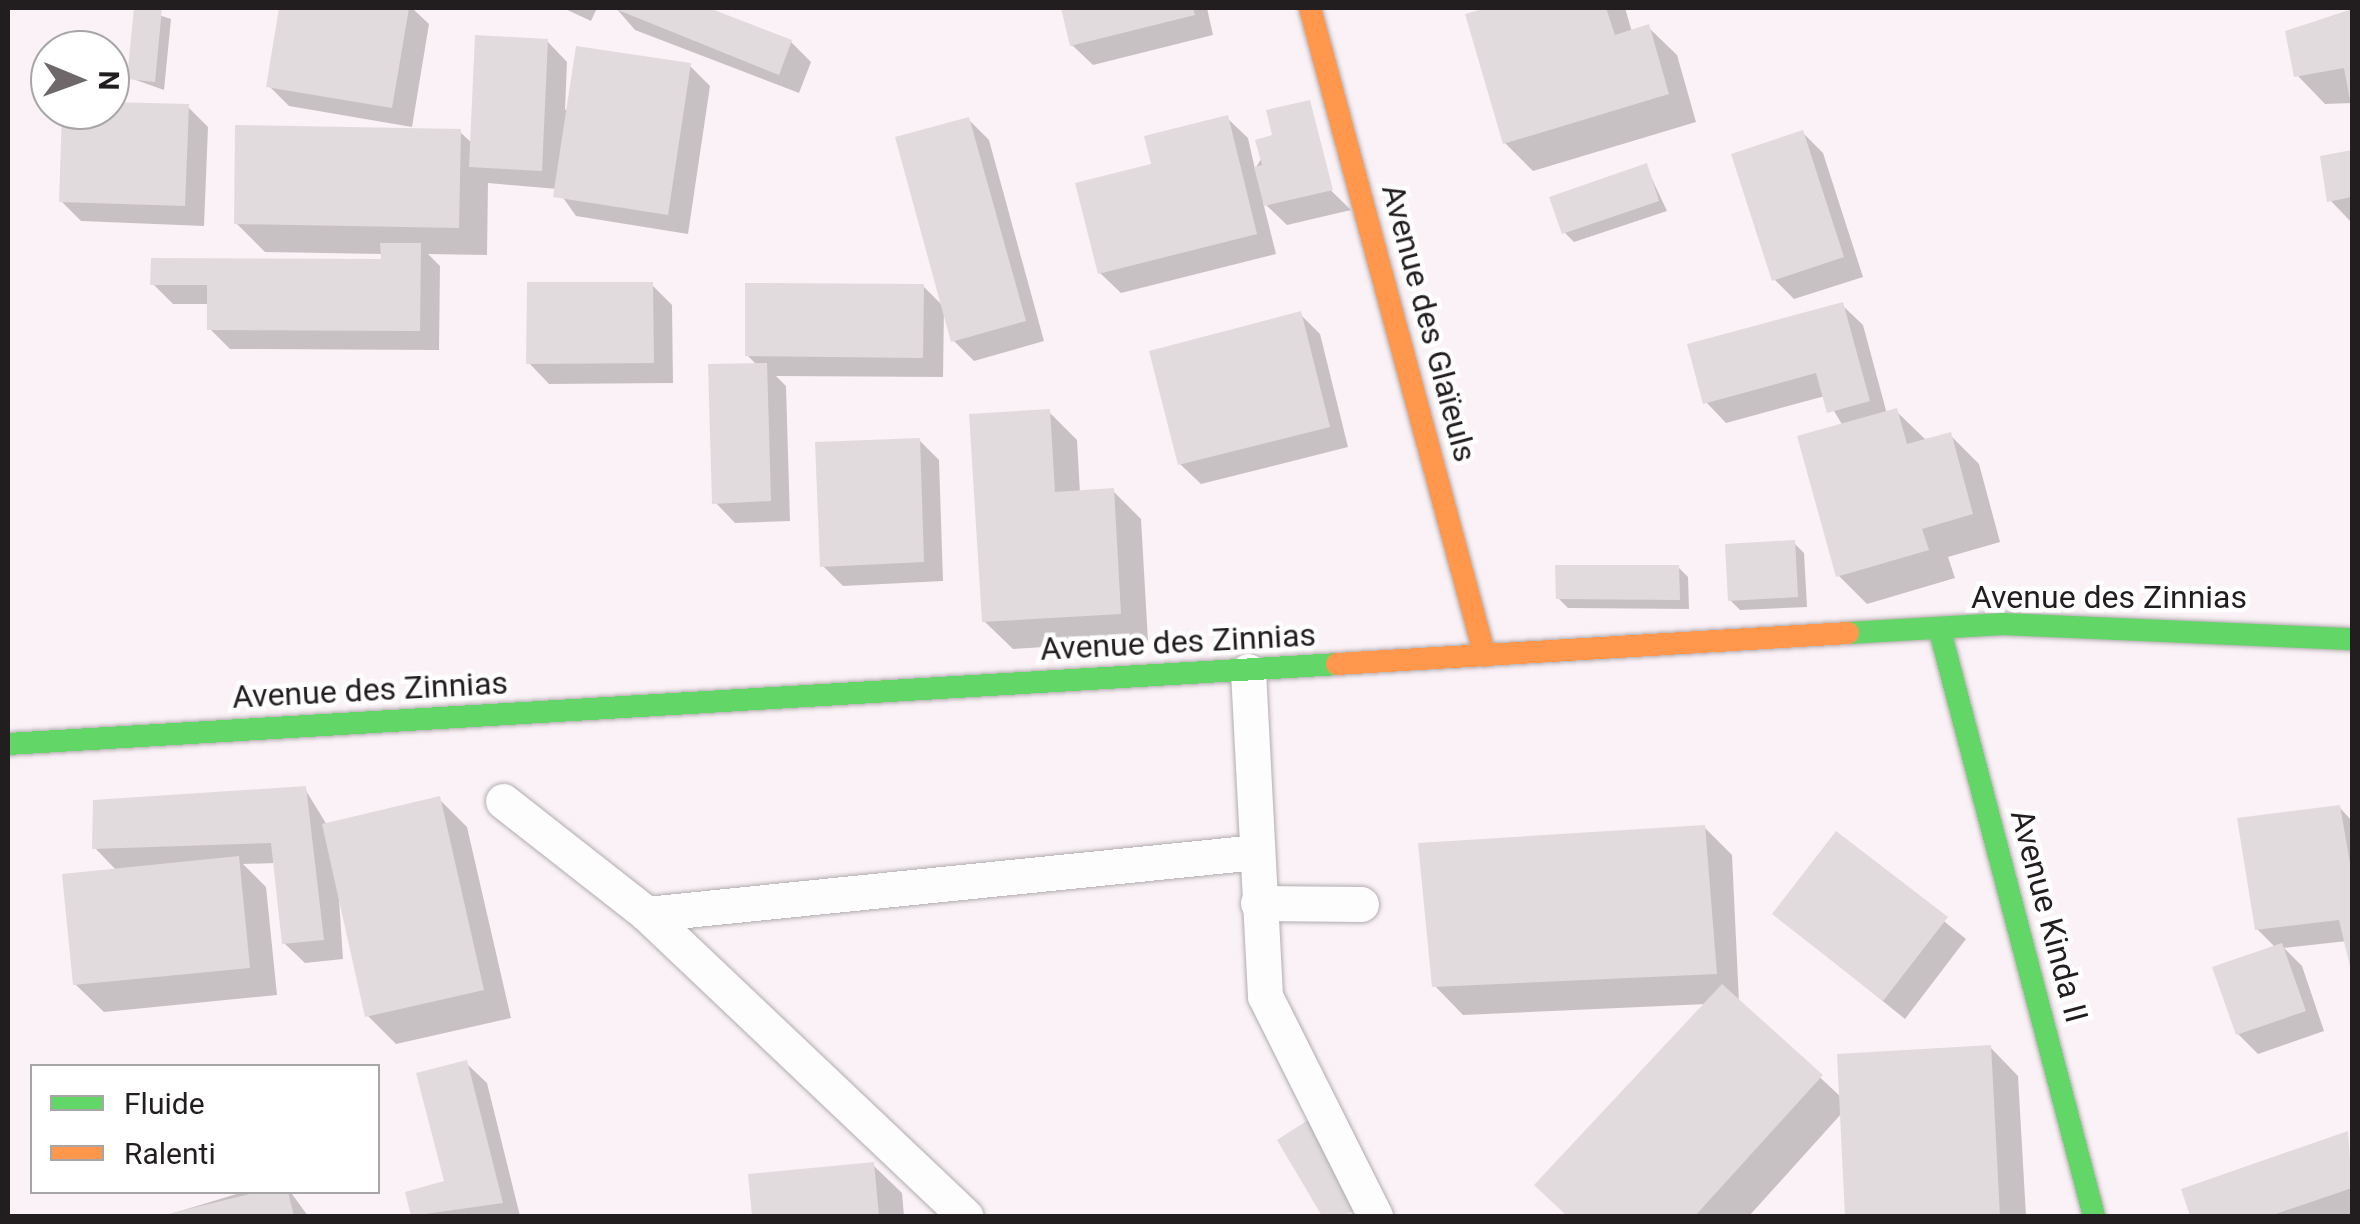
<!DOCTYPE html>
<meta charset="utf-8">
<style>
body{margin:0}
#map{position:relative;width:2360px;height:1224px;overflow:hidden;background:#faf2f6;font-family:Roboto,sans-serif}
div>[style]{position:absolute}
.shadow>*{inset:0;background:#0003}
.building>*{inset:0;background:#e2dbde}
.roads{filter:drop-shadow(0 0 2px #b2acaf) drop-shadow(0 0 2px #b2acaf)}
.lane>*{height:35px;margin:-17.5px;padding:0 17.5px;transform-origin:17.5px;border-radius:17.5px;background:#fefdfe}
.fast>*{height:22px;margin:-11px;padding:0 11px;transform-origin:11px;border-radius:11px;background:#63d668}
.slow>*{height:22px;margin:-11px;padding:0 11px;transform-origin:11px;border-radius:11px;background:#ff974d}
span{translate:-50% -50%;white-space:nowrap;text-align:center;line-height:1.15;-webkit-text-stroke:9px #fff;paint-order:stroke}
.street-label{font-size:32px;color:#221d1f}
.frame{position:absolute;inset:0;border:10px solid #221d1f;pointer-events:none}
.legend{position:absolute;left:30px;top:1064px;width:350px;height:130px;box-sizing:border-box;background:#fff;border:2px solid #a7a5a5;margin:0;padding:12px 18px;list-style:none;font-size:30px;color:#221d1f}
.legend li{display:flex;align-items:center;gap:20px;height:50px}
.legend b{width:50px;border:2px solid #a7a5a5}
.north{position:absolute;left:30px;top:30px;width:100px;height:100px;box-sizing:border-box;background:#fff;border:2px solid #a7a5a5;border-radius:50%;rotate:91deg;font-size:28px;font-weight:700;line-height:40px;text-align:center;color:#221d1f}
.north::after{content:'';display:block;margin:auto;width:35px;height:45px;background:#6e686a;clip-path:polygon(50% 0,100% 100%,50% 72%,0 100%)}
</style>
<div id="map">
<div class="shadow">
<i style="clip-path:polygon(137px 8px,171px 19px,164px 90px,130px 78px)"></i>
<i style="clip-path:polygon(281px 8px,412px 8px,429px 24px,412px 127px,289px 106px,269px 86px)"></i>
<i style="clip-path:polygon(563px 8px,597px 8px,591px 21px)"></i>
<i style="clip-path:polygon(616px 8px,702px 8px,791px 42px,811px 62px,799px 93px,635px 30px)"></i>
<i style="clip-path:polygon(1063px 8px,1207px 8px,1213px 35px,1093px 65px,1072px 45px)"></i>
<i style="clip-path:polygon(1495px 8px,1625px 8px,1632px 32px,1648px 27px,1677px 55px,1696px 122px,1533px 171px,1505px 143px,1468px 15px)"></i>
<i style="clip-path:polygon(2352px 12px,2352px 103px,2325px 104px,2297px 75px,2334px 15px)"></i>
<i style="clip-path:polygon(547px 41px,567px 62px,565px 110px,690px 66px,710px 86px,688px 234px,576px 216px,557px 189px,488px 183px,487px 255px,428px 254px,440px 266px,439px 350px,230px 349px,210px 329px,210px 304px,173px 304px,153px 284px,383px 262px,383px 254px,265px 252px,236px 223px,460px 132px,473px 144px)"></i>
<i style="clip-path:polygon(110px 104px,188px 107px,208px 127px,204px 226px,81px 221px,61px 201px,65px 110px)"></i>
<i style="clip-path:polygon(1227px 118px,1248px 138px,1255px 169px,1275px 136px,1351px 210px,1287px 225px,1263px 202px,1276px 254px,1121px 293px,1100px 273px,1154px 166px)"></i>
<i style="clip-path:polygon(969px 120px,989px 140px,1044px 341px,974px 361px,954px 341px)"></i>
<i style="clip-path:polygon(1803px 133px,1823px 153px,1863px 277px,1794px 299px,1774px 279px)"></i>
<i style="clip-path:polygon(2352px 152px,2352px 223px,2330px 200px,2323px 158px)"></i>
<i style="clip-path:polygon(1646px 166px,1667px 211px,1574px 242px,1564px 232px)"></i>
<i style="clip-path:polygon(652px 285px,672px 305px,673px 383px,549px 384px,529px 363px)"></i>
<i style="clip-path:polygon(923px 286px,944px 307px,943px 377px,776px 376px,786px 386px,790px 521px,735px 523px,715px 502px,758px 366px,747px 355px)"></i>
<i style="clip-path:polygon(1842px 305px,1863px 325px,1887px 414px,1896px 411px,1925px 439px,1950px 435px,1979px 464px,2000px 542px,1948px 557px,1955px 578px,1867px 604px,1839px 576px,1843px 426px,1825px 396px,1726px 423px,1706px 402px)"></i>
<i style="clip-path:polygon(1300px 314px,1320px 334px,1348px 447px,1201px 484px,1180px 464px)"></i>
<i style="clip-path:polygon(1049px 412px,1077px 440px,1080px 493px,1113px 491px,1141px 519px,1148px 641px,1013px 649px,984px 621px)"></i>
<i style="clip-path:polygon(919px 440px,939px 460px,943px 581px,843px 586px,823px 566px)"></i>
<i style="clip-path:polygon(1794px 543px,1804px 553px,1807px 607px,1740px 610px,1730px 600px)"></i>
<i style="clip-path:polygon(1678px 567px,1688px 577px,1689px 609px,1568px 608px,1558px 598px)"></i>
<i style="clip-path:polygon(305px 789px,327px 825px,439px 799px,467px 827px,511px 1018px,396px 1044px,368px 1016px,338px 884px,343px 959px,305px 963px,284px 943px,276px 863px,243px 864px,266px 887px,277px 995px,104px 1012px,75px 984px,117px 871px,95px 848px)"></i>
<i style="clip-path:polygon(2340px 808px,2352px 821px,2352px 967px,2347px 941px,2284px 948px,2302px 966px,2324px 1031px,2258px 1054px,2238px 1034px,2276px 948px,2257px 929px)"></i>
<i style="clip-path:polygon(1704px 827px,1732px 855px,1739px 1002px,1841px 1097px,1990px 1047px,2018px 1076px,2026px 1216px,1848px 1216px,1842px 1113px,1749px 1216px,1569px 1216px,1537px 1185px,1707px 1004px,1463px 1015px,1435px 986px)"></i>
<i style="clip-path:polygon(1837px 835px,1966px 939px,1905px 1019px,1775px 914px)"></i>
<i style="clip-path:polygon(466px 1063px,487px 1083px,520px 1216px,414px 1216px,408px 1194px,447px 1183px)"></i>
<i style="clip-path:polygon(2347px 1134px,2352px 1214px,2193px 1216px,2184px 1191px)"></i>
<i style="clip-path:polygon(873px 1165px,902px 1193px,904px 1216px,754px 1216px,750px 1176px)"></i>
<i style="clip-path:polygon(243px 1192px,303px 1192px,292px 1194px,308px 1216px,164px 1216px)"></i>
</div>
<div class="building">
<i style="clip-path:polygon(134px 8px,162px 8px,155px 82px,127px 79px)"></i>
<i style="clip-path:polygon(279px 8px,409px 8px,392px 108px,266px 87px)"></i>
<i style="clip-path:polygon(613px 8px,709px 8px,792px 40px,779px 75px)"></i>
<i style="clip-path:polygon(1061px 8px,1193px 8px,1195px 15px,1070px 46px)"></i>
<i style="clip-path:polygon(1486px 8px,1606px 8px,1615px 35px,1649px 24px,1669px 94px,1503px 144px,1465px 14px)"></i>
<i style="clip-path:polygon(2352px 9px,2352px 106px,2351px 106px,2344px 68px,2294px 77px,2285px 31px)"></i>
<i style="clip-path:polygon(475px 35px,548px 39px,542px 171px,469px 167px)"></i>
<i style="clip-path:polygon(576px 46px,691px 63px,668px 215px,553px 197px)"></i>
<i style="clip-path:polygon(1310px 100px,1333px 190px,1264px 206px,1254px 167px,1262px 165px,1255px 140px,1272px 135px,1266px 110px)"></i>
<i style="clip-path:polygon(110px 102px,189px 104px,185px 206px,59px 202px,62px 110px,110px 110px)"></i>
<i style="clip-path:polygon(1228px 115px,1257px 234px,1098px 274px,1075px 183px,1151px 164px,1144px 136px)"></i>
<i style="clip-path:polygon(969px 117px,1026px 321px,951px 342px,895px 137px)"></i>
<i style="clip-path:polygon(235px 125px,461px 129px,459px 228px,234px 224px)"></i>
<i style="clip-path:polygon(1803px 130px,1844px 257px,1772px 281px,1731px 154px)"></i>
<i style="clip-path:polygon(2352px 150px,2352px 197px,2327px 202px,2320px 156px)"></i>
<i style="clip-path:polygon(1647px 163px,1659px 201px,1562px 234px,1549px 197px)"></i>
<i style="clip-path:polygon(380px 243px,421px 243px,420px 331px,207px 330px,207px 285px,150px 285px,151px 258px,381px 259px)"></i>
<i style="clip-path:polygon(527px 282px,653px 282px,654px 363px,526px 364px)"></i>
<i style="clip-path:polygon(745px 283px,924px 284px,923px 358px,745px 356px)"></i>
<i style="clip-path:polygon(1843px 302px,1870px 401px,1827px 413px,1816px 373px,1703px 404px,1687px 344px)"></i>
<i style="clip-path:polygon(1301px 311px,1330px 427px,1178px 465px,1149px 351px)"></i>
<i style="clip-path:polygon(767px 363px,771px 501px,712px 504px,708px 364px)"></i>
<i style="clip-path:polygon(1897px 408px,1907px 444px,1951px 432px,1973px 514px,1922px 529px,1929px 550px,1836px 577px,1797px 436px)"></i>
<i style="clip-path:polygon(1050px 409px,1055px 492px,1114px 488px,1121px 614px,982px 622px,969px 414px)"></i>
<i style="clip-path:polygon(920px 438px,924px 562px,820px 567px,815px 442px)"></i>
<i style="clip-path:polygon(1795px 540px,1798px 597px,1728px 601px,1725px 544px)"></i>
<i style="clip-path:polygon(1555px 565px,1679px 565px,1680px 600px,1556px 599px)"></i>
<i style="clip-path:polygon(306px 786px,324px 940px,282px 944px,271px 843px,92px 849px,93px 800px)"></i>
<i style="clip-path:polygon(440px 796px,484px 990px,365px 1017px,322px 824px)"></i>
<i style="clip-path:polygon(2340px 805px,2352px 875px,2351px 971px,2339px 920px,2255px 930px,2237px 818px)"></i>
<i style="clip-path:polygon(1705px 825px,1717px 974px,1432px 987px,1418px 843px)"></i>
<i style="clip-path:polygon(1836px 831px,1948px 917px,1883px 1001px,1772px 914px)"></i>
<i style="clip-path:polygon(239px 856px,250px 968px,73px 985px,62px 874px)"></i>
<i style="clip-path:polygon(2282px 943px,2306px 1011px,2236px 1035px,2212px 967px)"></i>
<i style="clip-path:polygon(1722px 984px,1823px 1075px,1695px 1216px,1567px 1216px,1534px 1185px)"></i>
<i style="clip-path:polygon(1991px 1045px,2000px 1216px,1845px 1216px,1837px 1054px)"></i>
<i style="clip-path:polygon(467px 1060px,503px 1203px,411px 1216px,405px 1192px,444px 1181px,416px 1073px)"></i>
<i style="clip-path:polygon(1308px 1120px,1360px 1207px,1343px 1216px,1322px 1216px,1277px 1140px)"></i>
<i style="clip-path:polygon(2348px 1131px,2352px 1188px,2270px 1216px,2190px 1216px,2181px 1189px)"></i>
<i style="clip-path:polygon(874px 1162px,879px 1216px,752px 1216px,748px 1174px)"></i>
<i style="clip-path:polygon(258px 1192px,288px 1192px,294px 1216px,160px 1216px)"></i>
</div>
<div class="roads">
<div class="lane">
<i style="left:1248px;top:671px;width:325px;rotate:87deg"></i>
<i style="left:1265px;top:996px;width:246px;rotate:63.4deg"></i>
<i style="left:503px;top:801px;width:183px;rotate:38.1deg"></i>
<i style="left:647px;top:914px;width:439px;rotate:43.5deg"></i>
<i style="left:1258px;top:903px;width:103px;rotate:0.6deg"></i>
<i style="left:647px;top:914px;width:612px;rotate:-5.81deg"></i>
</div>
<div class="fast">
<i style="left:1940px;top:631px;width:605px;rotate:75.25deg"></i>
<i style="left:1848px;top:633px;width:155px;rotate:-3.3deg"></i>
<i style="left:2003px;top:624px;width:349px;rotate:2.5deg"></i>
<i style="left:8px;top:744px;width:1331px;rotate:-3.44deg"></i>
</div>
<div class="slow">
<i style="left:1310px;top:8px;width:671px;rotate:74.89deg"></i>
<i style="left:1337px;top:664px;width:512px;rotate:-3.47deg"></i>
</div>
</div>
<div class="street-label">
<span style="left:1429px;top:323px;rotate:75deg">Avenue des Glaïeuls</span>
<span style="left:2109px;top:597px">Avenue des Zinnias</span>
<span style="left:1178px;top:642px;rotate:-3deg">Avenue des Zinnias</span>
<span style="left:370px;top:690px;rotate:-3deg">Avenue des Zinnias</span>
<span style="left:2049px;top:916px;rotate:75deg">Avenue Kinda II</span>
</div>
<div class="frame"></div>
<ul class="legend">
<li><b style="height:12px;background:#63d668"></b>Fluide</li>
<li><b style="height:12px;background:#ff974d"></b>Ralenti</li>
</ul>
<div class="north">N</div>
</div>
